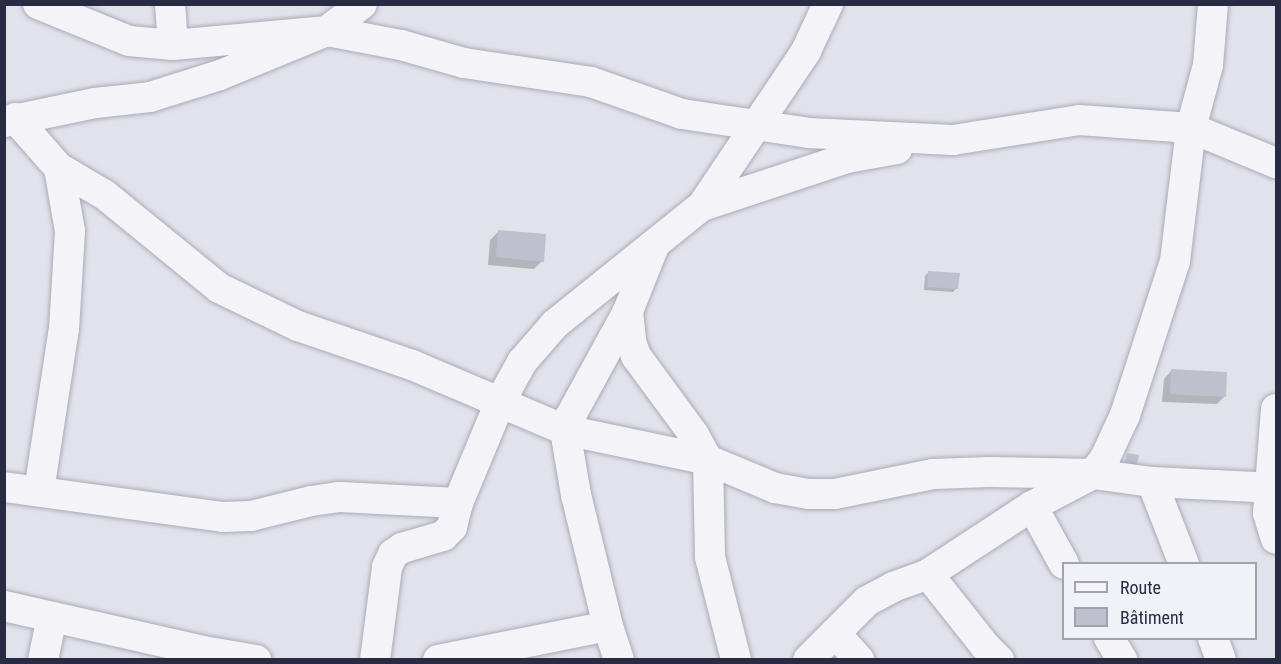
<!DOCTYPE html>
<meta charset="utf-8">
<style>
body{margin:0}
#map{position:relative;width:1281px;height:664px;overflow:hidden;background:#e1e2ea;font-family:"Roboto Condensed",sans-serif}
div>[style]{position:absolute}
.shadow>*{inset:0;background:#0003}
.building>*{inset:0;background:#bec0ce}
.roads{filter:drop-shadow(0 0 2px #aaabb8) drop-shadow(0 0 2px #aaabb8)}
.street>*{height:30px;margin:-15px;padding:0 15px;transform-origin:15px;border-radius:15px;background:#f4f4f8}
span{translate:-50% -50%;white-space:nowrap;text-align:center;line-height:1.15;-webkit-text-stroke:4.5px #f1f2f8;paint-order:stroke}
.frame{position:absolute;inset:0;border:6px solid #282b43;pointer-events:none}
.legend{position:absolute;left:1062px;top:562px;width:195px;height:78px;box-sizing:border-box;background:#f1f2f8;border:2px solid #a1a2b0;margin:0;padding:8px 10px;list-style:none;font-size:18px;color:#282b43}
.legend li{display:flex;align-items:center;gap:12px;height:30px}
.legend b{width:30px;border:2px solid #a1a2b0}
</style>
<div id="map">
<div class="shadow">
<i style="clip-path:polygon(498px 232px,542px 261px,534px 269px,488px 265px,490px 240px)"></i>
<i style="clip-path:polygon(929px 272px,957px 288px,953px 292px,924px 290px,925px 276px)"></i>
<i style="clip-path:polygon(1172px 370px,1225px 396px,1217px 404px,1162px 402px,1164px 379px)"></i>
</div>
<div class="building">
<i style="clip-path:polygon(498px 230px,546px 234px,544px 262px,496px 257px)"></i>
<i style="clip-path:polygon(928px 271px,960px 273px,958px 289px,927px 287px)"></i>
<i style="clip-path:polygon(1171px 369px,1227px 372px,1226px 397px,1170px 394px)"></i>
<i style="clip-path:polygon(1127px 453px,1139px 455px,1136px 470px,1124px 467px)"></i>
</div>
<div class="roads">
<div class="street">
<i style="left:38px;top:4px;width:98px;rotate:22.1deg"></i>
<i style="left:129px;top:41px;width:44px;rotate:5.2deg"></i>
<i style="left:173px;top:45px;width:155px;rotate:-5.2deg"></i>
<i style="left:327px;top:31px;width:75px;rotate:10.7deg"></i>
<i style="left:401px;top:45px;width:66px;rotate:15.9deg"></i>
<i style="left:464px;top:63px;width:128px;rotate:8.5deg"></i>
<i style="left:591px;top:82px;width:96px;rotate:19.4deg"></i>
<i style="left:682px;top:114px;width:128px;rotate:8.5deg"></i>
<i style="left:809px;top:133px;width:144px;rotate:2.8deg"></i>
<i style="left:953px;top:140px;width:128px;rotate:-9deg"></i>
<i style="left:1079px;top:120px;width:112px;rotate:4.1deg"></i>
<i style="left:1191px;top:128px;width:92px;rotate:22.4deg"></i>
<i style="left:170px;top:4px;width:41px;rotate:85.8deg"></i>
<i style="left:15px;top:118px;width:67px;rotate:48.7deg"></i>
<i style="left:59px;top:168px;width:64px;rotate:80.1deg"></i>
<i style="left:70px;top:231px;width:97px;rotate:93.5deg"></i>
<i style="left:64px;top:328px;width:165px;rotate:98.7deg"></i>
<i style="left:4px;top:122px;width:93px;rotate:-11.8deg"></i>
<i style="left:95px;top:103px;width:55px;rotate:-6.2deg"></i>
<i style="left:150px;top:97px;width:73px;rotate:-17.4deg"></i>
<i style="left:220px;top:75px;width:116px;rotate:-22.4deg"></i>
<i style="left:327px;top:31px;width:44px;rotate:-37.6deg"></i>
<i style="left:59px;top:168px;width:53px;rotate:30.4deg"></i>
<i style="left:105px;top:195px;width:147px;rotate:39.2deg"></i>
<i style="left:219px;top:288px;width:88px;rotate:25.7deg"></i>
<i style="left:298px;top:326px;width:120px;rotate:18.9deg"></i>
<i style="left:412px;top:365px;width:166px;rotate:23deg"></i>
<i style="left:565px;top:430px;width:146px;rotate:11.8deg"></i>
<i style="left:708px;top:460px;width:73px;rotate:22.7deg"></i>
<i style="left:775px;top:488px;width:34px;rotate:10deg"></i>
<i style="left:808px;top:494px;width:27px"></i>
<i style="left:835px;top:494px;width:100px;rotate:-11.5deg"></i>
<i style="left:933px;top:474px;width:56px;rotate:-2deg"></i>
<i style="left:989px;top:472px;width:104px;rotate:1.1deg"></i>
<i style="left:1093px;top:474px;width:60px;rotate:7.7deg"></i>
<i style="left:1152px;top:482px;width:124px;rotate:2.8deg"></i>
<i style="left:702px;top:206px;width:187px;rotate:-56.1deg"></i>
<i style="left:806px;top:51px;width:52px;rotate:-64.9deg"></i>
<i style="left:628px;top:311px;width:31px;rotate:84deg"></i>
<i style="left:631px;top:342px;width:15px;rotate:70deg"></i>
<i style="left:636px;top:356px;width:98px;rotate:53.7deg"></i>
<i style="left:694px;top:435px;width:29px;rotate:61deg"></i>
<i style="left:708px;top:460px;width:97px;rotate:88.8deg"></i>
<i style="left:710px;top:557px;width:106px;rotate:75.8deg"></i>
<i style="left:1276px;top:409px;width:104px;rotate:94.4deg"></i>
<i style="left:1268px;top:513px;width:27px;rotate:73deg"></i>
<i style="left:1152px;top:482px;width:88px;rotate:68.7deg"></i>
<i style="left:4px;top:487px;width:221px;rotate:7.8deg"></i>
<i style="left:223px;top:517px;width:28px;rotate:-2deg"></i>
<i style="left:251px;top:516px;width:62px;rotate:-14deg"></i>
<i style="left:311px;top:501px;width:29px;rotate:-8deg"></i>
<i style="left:340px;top:497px;width:118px;rotate:2.9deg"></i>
<i style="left:1032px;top:506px;width:66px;rotate:61.1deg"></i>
<i style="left:928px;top:574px;width:92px;rotate:51.6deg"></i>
<i style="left:985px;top:646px;width:20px;rotate:45deg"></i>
<i style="left:4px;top:606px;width:204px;rotate:12.7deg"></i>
<i style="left:203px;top:651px;width:54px;rotate:9.6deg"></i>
<i style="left:835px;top:633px;width:36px;rotate:48deg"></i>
<i style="left:1109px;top:638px;width:26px;rotate:59deg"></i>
<i style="left:1213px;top:638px;width:23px;rotate:70deg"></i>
<i style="left:43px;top:660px;width:44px;rotate:-78.2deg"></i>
<i style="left:375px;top:660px;width:94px;rotate:-82.6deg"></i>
<i style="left:387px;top:567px;width:14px;rotate:-65deg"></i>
<i style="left:393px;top:554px;width:11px;rotate:-34deg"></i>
<i style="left:402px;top:548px;width:43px;rotate:-16.3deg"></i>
<i style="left:443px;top:536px;width:13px;rotate:-45deg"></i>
<i style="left:452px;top:527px;width:25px;rotate:-76deg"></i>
<i style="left:458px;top:503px;width:109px;rotate:-67.4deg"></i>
<i style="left:500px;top:402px;width:46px;rotate:-61.2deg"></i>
<i style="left:522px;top:362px;width:50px;rotate:-49deg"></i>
<i style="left:555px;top:324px;width:189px;rotate:-38.8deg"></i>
<i style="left:702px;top:206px;width:153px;rotate:-18.3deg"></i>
<i style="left:847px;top:158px;width:51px;rotate:-10.2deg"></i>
<i style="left:438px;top:660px;width:173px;rotate:-11.3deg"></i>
<i style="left:619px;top:660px;width:36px;rotate:-108deg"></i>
<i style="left:608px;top:626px;width:135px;rotate:-103.7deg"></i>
<i style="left:576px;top:495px;width:66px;rotate:-99.6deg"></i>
<i style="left:565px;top:430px;width:14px;rotate:-69deg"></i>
<i style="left:570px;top:417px;width:121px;rotate:-61.3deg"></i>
<i style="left:628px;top:311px;width:70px;rotate:-68.2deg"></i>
<i style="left:808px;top:660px;width:83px;rotate:-45deg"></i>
<i style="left:867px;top:601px;width:30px;rotate:-28deg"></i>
<i style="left:893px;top:587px;width:37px;rotate:-20deg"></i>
<i style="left:928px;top:574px;width:124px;rotate:-33.2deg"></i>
<i style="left:1032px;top:506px;width:69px;rotate:-27.7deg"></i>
<i style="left:1093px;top:474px;width:20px;rotate:-53deg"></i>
<i style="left:1105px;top:458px;width:47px;rotate:-65.1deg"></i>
<i style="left:1125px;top:415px;width:162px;rotate:-72deg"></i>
<i style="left:1175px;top:261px;width:134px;rotate:-83.1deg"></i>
<i style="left:1191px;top:128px;width:65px;rotate:-74.9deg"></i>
<i style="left:1208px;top:65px;width:61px;rotate:-85.3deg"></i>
</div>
</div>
<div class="frame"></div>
<ul class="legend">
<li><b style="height:8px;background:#f4f4f8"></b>Route</li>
<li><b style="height:16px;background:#bec0ce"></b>Bâtiment</li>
</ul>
</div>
